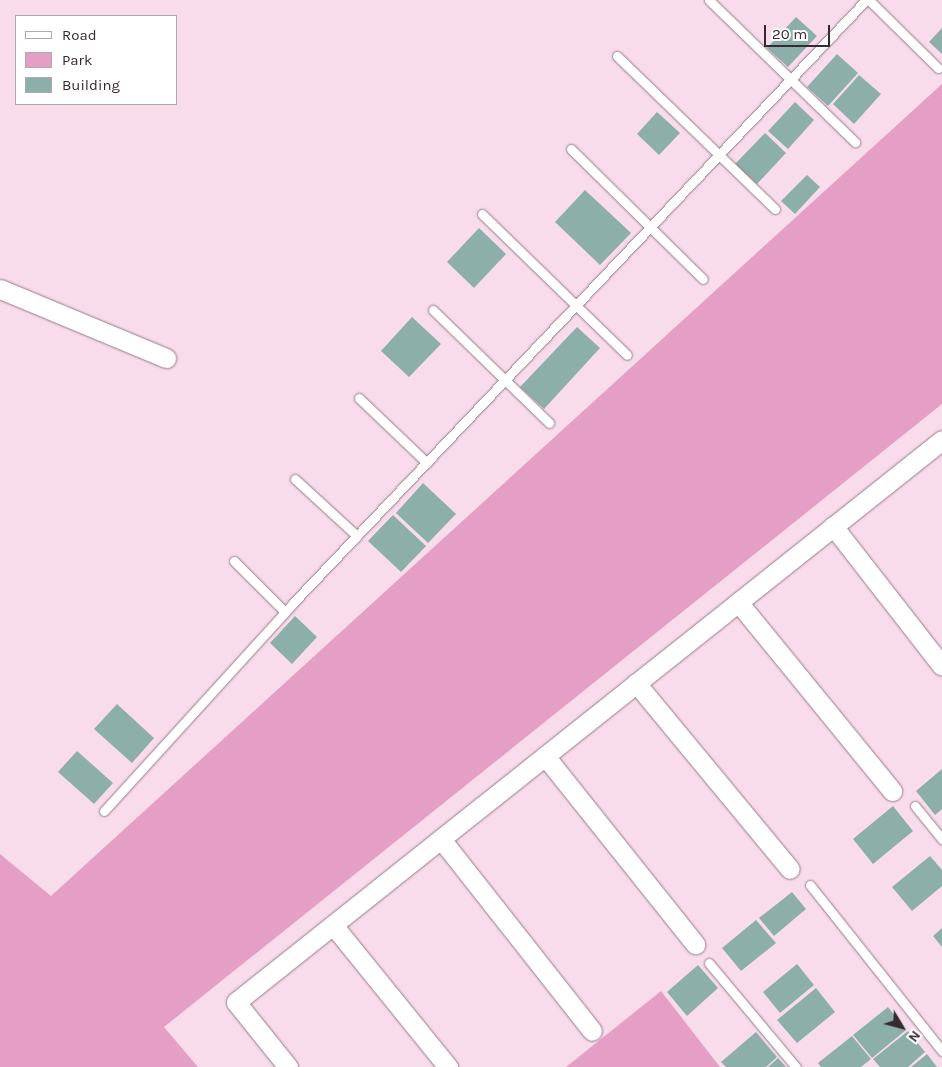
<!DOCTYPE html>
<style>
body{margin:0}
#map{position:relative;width:942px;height:1067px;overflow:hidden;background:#f9dceb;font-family:Karla,sans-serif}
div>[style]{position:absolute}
.green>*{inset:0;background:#e59fc5}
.building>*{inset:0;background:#8dafa9}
.roads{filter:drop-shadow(0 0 1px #967c89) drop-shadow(0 0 1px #967c89)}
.service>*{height:9px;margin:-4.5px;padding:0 4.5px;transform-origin:4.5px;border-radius:4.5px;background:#fff}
.minor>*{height:19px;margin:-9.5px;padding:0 9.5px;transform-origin:9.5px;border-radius:9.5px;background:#fff}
span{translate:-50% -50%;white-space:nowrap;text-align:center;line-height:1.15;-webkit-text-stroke:4.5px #fff;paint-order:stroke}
.legend{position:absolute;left:15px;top:15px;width:162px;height:90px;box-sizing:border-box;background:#fff;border:1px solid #aeaaac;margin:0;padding:6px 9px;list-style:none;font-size:15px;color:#352a30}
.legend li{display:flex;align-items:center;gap:10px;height:25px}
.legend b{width:25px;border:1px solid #aeaaac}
.north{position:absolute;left:877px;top:1002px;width:50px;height:50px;-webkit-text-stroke:4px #fff;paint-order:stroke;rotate:127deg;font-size:14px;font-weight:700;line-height:20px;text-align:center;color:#352a30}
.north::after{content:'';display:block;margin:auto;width:18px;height:22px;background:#352a30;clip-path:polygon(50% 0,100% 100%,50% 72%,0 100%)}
.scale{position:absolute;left:764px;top:25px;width:66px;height:22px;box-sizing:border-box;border:2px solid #352a30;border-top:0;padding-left:6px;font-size:15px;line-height:18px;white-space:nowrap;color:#352a30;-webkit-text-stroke:4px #fff;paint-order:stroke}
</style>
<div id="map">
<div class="green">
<i style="clip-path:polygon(942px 84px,942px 404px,164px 1027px,198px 1067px,0 1067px,0 854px,51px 896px)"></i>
<i style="clip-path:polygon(661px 991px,720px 1067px,566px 1067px)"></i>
</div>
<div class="building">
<i style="clip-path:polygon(796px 17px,817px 36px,788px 67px,767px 48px)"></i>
<i style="clip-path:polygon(942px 28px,942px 54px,929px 42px)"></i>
<i style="clip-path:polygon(837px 54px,858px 73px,828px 106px,807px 87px)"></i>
<i style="clip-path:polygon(859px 75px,881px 94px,854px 124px,833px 104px)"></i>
<i style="clip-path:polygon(795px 102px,814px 120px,788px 149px,768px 131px)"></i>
<i style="clip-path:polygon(657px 112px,680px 133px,659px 155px,637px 134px)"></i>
<i style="clip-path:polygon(765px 133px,786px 153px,757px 184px,735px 164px)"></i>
<i style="clip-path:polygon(807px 175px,820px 187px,795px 214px,781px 201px)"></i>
<i style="clip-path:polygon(585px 190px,631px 233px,600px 265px,555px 222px)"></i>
<i style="clip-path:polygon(479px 228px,506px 254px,474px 288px,447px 262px)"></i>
<i style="clip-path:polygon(412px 317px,441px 344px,409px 377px,381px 351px)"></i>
<i style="clip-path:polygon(577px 327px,600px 348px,544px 409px,520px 387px)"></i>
<i style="clip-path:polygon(423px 483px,456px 514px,428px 543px,396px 513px)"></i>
<i style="clip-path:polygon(393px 515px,426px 546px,401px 572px,368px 541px)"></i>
<i style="clip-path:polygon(295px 616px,317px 637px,292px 664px,270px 643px)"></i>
<i style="clip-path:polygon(117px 704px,154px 738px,132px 763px,94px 729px)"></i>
<i style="clip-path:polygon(77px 751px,113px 783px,94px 804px,58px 772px)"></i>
<i style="clip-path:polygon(942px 769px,942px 809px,935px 815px,916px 791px)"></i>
<i style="clip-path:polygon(893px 806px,913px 831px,873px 864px,853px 839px)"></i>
<i style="clip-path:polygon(930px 856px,942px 870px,942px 886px,912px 911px,892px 887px)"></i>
<i style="clip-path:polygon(792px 892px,806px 909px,774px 936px,759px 918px)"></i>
<i style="clip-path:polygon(756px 920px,776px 943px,741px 971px,722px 948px)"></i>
<i style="clip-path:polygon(942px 928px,942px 947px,933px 936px)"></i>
<i style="clip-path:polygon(797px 964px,814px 985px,780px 1013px,763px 992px)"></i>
<i style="clip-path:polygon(698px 965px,718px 988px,687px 1016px,667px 992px)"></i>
<i style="clip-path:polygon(816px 988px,835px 1012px,797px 1043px,777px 1020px)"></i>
<i style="clip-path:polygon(888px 1007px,906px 1030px,872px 1058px,853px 1035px)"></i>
<i style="clip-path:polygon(908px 1031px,925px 1052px,908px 1067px,880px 1067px,873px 1059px)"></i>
<i style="clip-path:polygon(756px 1032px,777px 1057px,766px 1067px,726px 1067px,721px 1062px)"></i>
<i style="clip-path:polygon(852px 1036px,871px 1059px,861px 1067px,821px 1067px,818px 1063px)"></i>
<i style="clip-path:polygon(927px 1054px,937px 1067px,911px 1067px)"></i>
<i style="clip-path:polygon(778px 1058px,786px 1067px,768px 1067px)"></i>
</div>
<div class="roads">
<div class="service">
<i style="left:709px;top:0;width:204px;rotate:44.2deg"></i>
<i style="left:869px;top:0;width:97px;rotate:44.6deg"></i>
<i style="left:617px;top:56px;width:220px;rotate:44.1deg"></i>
<i style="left:571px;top:149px;width:185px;rotate:44.6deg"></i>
<i style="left:482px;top:214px;width:202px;rotate:44.2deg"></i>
<i style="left:433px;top:310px;width:162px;rotate:44.2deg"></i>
<i style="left:359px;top:398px;width:94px;rotate:43.7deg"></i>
<i style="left:295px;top:479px;width:84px;rotate:42.6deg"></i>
<i style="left:234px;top:561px;width:72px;rotate:45deg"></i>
<i style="left:915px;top:806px;width:43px;rotate:50.7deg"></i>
<i style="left:104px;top:811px;width:281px;rotate:-47.7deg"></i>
<i style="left:293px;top:603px;width:832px;rotate:-46.46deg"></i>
<i style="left:810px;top:885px;width:212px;rotate:51.5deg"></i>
<i style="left:709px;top:963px;width:136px;rotate:50.1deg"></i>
</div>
<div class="minor">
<i style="left:0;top:289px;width:180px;rotate:22.6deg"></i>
<i style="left:833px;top:526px;width:177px;rotate:52.1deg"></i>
<i style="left:738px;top:602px;width:244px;rotate:50.8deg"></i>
<i style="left:636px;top:683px;width:241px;rotate:50.4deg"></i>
<i style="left:545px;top:756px;width:241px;rotate:51.4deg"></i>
<i style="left:441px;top:839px;width:244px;rotate:51.8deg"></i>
<i style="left:333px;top:925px;width:183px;rotate:51deg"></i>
<i style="left:288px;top:1067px;width:83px;rotate:-128.7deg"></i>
<i style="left:236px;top:1002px;width:902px;rotate:-38.52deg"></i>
</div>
</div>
<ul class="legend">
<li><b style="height:6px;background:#fff"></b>Road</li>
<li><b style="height:14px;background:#e59fc5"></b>Park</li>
<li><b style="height:14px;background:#8dafa9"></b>Building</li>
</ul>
<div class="north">N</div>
<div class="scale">20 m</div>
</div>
